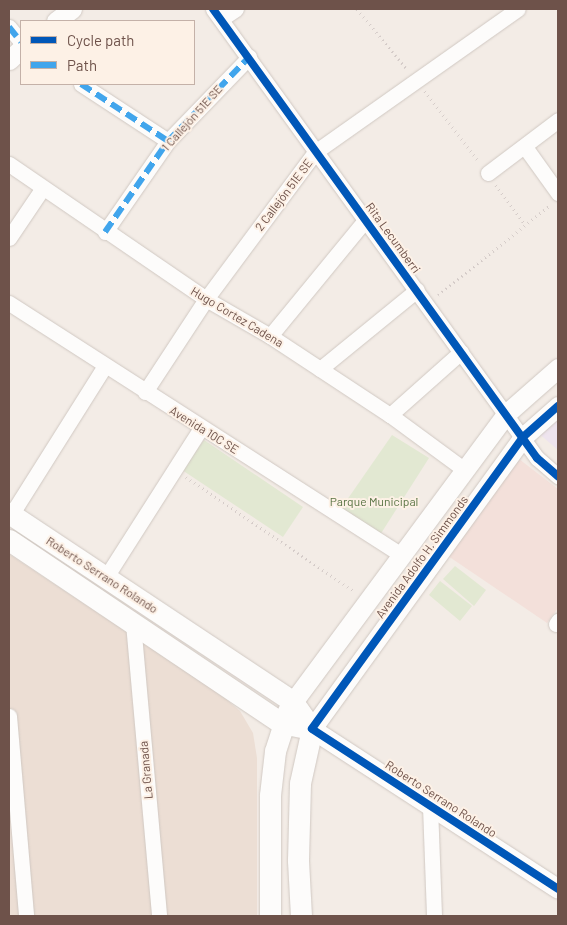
<!DOCTYPE html>
<meta charset="utf-8">
<style>
body{margin:0}
#map{position:relative;width:567px;height:925px;overflow:hidden;background:#f3ece6;font-family:Barlow,sans-serif}
div>[style]{position:absolute}
.residential>*{inset:0;background:#ecded4}
.commercial>*{inset:0;background:#f3e0da}
.education>*{inset:0;background:#eee4ee}
.green>*{inset:0;background:#e2e8d2}
.path>*{height:2.5px;margin-top:-1.25px;transform-origin:0;background:repeating-linear-gradient(90deg,#d5ccc9 0 1px,transparent 0 5px)}
.roads{filter:drop-shadow(0 0 1px #d0c8c2) drop-shadow(0 0 1px #d0c8c2)}
.minor>*{height:15px;margin:-7.5px;padding:0 7.5px;transform-origin:7.5px;border-radius:7.5px;background:#fdfcfb}
.tertiary>*{height:19px;margin:-9.5px;padding:0 9.5px;transform-origin:9.5px;border-radius:9.5px;background:#fdfcfb}
.secondary>*{height:21px;margin:-10.5px;padding:0 10.5px;transform-origin:10.5px;border-radius:10.5px;background:#fdfcfb}
.quiet>*{height:6px;margin-top:-3px;transform-origin:0;background:repeating-linear-gradient(90deg,#41a5ec 0 12px,transparent 0 18px)}
.cycleway>*{height:8px;margin:-4px;padding:0 4px;transform-origin:4px;border-radius:4px;background:#0057b8}
span{translate:-50% -50%;white-space:nowrap;text-align:center;line-height:1.15;-webkit-text-stroke:4px #fdf1e6;paint-order:stroke}
.street-label{font-size:12px;color:#6e524a}
.park-label{font-size:12px;color:#587343}
.frame{position:absolute;inset:0;border:10px solid #6e524a;pointer-events:none}
.legend{position:absolute;left:20px;top:20px;width:175px;height:65px;box-sizing:border-box;background:#fdf1e6;border:1px solid #c4b1a8;margin:0;padding:6px 9px;list-style:none;font-size:15px;color:#6e524a}
.legend li{display:flex;align-items:center;gap:10px;height:25px}
.legend b{width:25px;border:1px solid #c4b1a8}
</style>
<div id="map">
<div class="residential">
<i style="clip-path:polygon(9px 554px,220px 694px,240px 711px,253px 733px,257px 758px,257px 916px,9px 916px)"></i>
</div>
<div class="commercial">
<i style="clip-path:polygon(519px 459px,558px 489px,558px 608px,547px 623px,448px 556px)"></i>
</div>
<div class="education">
<i style="clip-path:polygon(558px 414px,558px 450px,537px 432px)"></i>
</div>
<div class="green">
<i style="clip-path:polygon(392px 435px,429px 458px,380px 535px,340px 510px)"></i>
<i style="clip-path:polygon(204px 440px,303px 507px,283px 537px,182px 470px)"></i>
<i style="clip-path:polygon(455px 566px,486px 590px,474px 606px,443px 579px)"></i>
<i style="clip-path:polygon(440px 581px,472px 606px,460px 621px,429px 595px)"></i>
</div>
<div class="path">
<i style="left:357px;top:9px;width:78px;rotate:50.2deg"></i>
<i style="left:425px;top:91px;width:89px;rotate:52.7deg"></i>
<i style="left:496px;top:185px;width:49px;rotate:53.4deg"></i>
<i style="left:438px;top:295px;width:142px;rotate:-38.7deg"></i>
<i style="left:186px;top:477px;width:204px;rotate:34.2deg"></i>
</div>
<div class="roads">
<div class="minor">
<i style="left:213px;top:9px;width:554px;rotate:54.19deg"></i>
<i style="left:537px;top:458px;width:28px;rotate:41deg"></i>
<i style="left:221px;top:19px;width:18px;rotate:-34deg"></i>
<i style="left:9px;top:27px;width:19px;rotate:51deg"></i>
<i style="left:81px;top:84px;width:104px;rotate:33.2deg"></i>
<i style="left:525px;top:147px;width:57px;rotate:54.3deg"></i>
<i style="left:9px;top:164px;width:239px;rotate:34.4deg"></i>
<i style="left:206px;top:299px;width:74px;rotate:30deg"></i>
<i style="left:270px;top:336px;width:144px;rotate:33.4deg"></i>
<i style="left:390px;top:415px;width:93px;rotate:36.3deg"></i>
<i style="left:488px;top:173px;width:88px;rotate:-37.1deg"></i>
<i style="left:105px;top:232px;width:111px;rotate:-55.3deg"></i>
<i style="left:168px;top:141px;width:117px;rotate:-46deg"></i>
<i style="left:9px;top:238px;width:59px;rotate:-56deg"></i>
<i style="left:9px;top:303px;width:466px;rotate:32.7deg"></i>
<i style="left:270px;top:336px;width:151px;rotate:-50.6deg"></i>
<i style="left:320px;top:369px;width:125px;rotate:-39.2deg"></i>
<i style="left:145px;top:392px;width:111px;rotate:-56.7deg"></i>
<i style="left:206px;top:299px;width:183px;rotate:-53.4deg"></i>
<i style="left:315px;top:152px;width:248px;rotate:-35.2deg"></i>
<i style="left:390px;top:415px;width:95px;rotate:-41.6deg"></i>
<i style="left:11px;top:515px;width:176px;rotate:-57.8deg"></i>
<i style="left:106px;top:577px;width:177px;rotate:-57.5deg"></i>
<i style="left:133px;top:623px;width:294px;rotate:84.9deg"></i>
<i style="left:556px;top:624px;width:4px;rotate:-56deg"></i>
<i style="left:9px;top:716px;width:201px;rotate:85.1deg"></i>
<i style="left:430px;top:806px;width:110px;rotate:87.9deg"></i>
</div>
<div class="tertiary">
<i style="left:56px;top:21px;width:20px;rotate:-37deg"></i>
<i style="left:9px;top:60px;width:16px;rotate:-43deg"></i>
<i style="left:558px;top:406px;width:47px;rotate:138.5deg"></i>
<i style="left:523px;top:437px;width:360px;rotate:125.9deg"></i>
<i style="left:312px;top:729px;width:293px;rotate:33deg"></i>
<i style="left:293px;top:702px;width:360px;rotate:-53.5deg"></i>
<i style="left:507px;top:413px;width:68px;rotate:-41.4deg"></i>
</div>
<div class="secondary">
<i style="left:9px;top:513px;width:341px;rotate:33.6deg"></i>
<i style="left:293px;top:702px;width:33px;rotate:55deg"></i>
<i style="left:9px;top:540px;width:328px;rotate:33.9deg"></i>
<i style="left:281px;top:723px;width:32px;rotate:11deg"></i>
<i style="left:270px;top:916px;width:121px;rotate:-90deg"></i>
<i style="left:270px;top:795px;width:44px;rotate:-83.5deg"></i>
<i style="left:275px;top:751px;width:42px;rotate:-72deg"></i>
<i style="left:301px;top:916px;width:56px;rotate:-93.1deg"></i>
<i style="left:298px;top:860px;width:77px;rotate:-88.5deg"></i>
<i style="left:300px;top:783px;width:55px;rotate:-77.5deg"></i>
</div>
</div>
<div class="quiet">
<i style="left:9px;top:27px;width:19px;rotate:51deg"></i>
<i style="left:81px;top:84px;width:104px;rotate:33.2deg"></i>
<i style="left:105px;top:232px;width:111px;rotate:-55.3deg"></i>
<i style="left:168px;top:141px;width:117px;rotate:-46deg"></i>
</div>
<div class="cycleway">
<i style="left:213px;top:9px;width:554px;rotate:54.19deg"></i>
<i style="left:537px;top:458px;width:28px;rotate:41deg"></i>
<i style="left:558px;top:406px;width:47px;rotate:138.5deg"></i>
<i style="left:523px;top:437px;width:360px;rotate:125.9deg"></i>
<i style="left:312px;top:729px;width:293px;rotate:33deg"></i>
</div>
<div class="street-label">
<span style="left:192px;top:118px;rotate:-48deg">1 Callejón 51E SE</span>
<span style="left:284px;top:195px;rotate:-53deg">2 Callejón 51E SE</span>
<span style="left:393px;top:238px;rotate:54deg">Rita Lecumberri</span>
<span style="left:237px;top:317px;rotate:31deg">Hugo Cortez Cadena</span>
<span style="left:204px;top:430px;rotate:32deg">Avenida 10C SE</span>
<span style="left:422px;top:557px;rotate:-54deg">Avenida Adolfo H. Simmonds</span>
<span style="left:102px;top:575px;rotate:33deg">Roberto Serrano Rolando</span>
<span style="left:146px;top:770px;rotate:-95deg">La Granada</span>
<span style="left:441px;top:799px;rotate:33deg">Roberto Serrano Rolando</span>
</div>
<div class="park-label">
<span style="left:374px;top:502px">Parque Municipal</span>
</div>
<div class="frame"></div>
<ul class="legend">
<li><b style="height:6px;background:#0057b8"></b>Cycle path</li>
<li><b style="height:6px;background:#41a5ec"></b>Path</li>
</ul>
</div>
